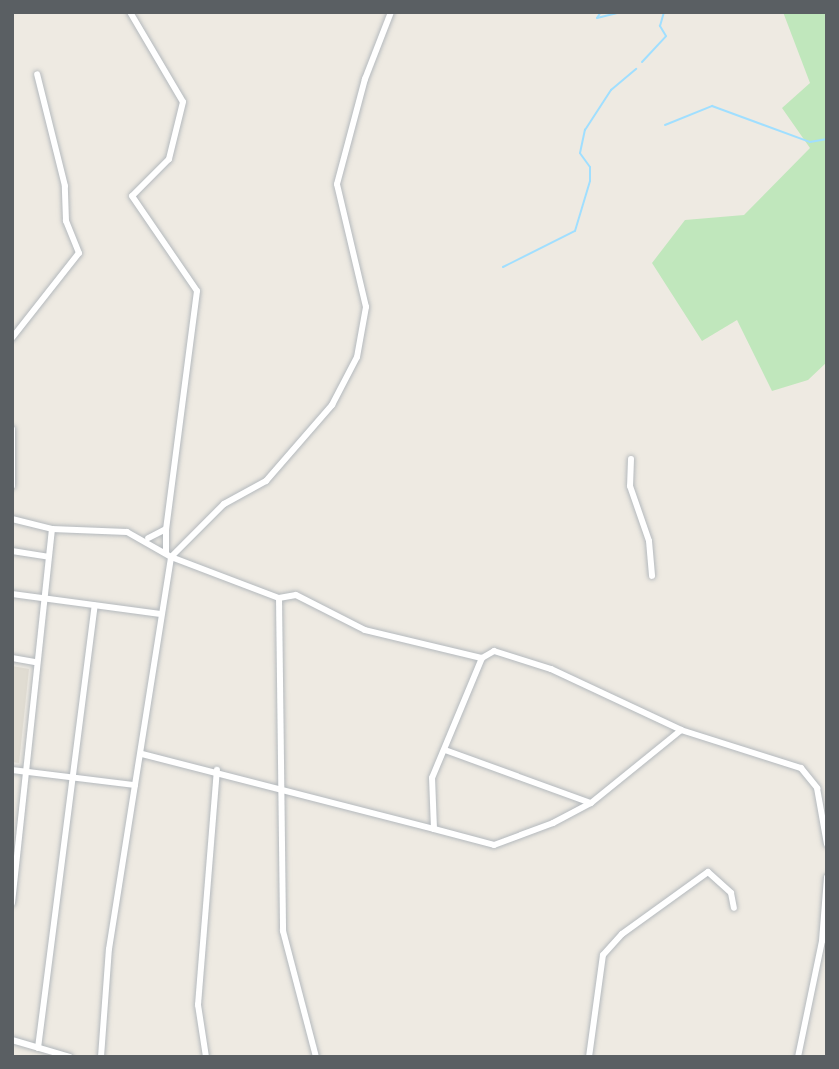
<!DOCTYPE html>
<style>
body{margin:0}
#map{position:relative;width:839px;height:1069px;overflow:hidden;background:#eeeae2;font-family:Signika,sans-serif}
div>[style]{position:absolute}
.education>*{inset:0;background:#e0dcd2}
.green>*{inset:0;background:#c0e7bc}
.stream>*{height:2px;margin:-1px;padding:0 1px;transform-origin:1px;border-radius:1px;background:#a0dfff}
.roads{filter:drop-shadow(0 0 2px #b4b9bd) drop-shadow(0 0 2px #b4b9bd)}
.street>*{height:6px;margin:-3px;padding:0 3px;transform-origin:3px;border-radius:3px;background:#fff}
span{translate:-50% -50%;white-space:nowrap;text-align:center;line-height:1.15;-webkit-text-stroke:7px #fff;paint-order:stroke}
.frame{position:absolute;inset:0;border:14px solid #5a5f63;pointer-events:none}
</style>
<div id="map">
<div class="education">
<i style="clip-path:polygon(12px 666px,29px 669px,19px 763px,12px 762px)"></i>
</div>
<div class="green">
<i style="clip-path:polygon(783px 12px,827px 12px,827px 362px,808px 380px,772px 391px,737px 320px,702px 341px,652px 263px,685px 220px,744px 215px,810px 148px,782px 108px,810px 83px)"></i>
</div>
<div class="stream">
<i style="left:601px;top:12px;width:7px;rotate:124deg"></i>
<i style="left:597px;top:18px;width:25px;rotate:-14deg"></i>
<i style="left:642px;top:62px;width:35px;rotate:-47deg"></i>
<i style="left:666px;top:36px;width:12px;rotate:-121deg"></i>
<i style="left:660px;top:26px;width:15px;rotate:-74deg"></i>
<i style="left:665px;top:125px;width:51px;rotate:-22deg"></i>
<i style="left:712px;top:106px;width:104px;rotate:20.2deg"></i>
<i style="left:810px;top:142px;width:17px;rotate:-10deg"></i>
<i style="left:503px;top:267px;width:80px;rotate:-26.6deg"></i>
<i style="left:575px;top:231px;width:52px;rotate:-73.3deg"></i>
<i style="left:590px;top:181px;width:14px;rotate:-90deg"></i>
<i style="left:590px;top:167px;width:17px;rotate:-126deg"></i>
<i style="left:580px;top:153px;width:24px;rotate:-78deg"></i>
<i style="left:585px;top:130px;width:48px;rotate:-57deg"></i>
<i style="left:611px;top:90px;width:33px;rotate:-40deg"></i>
</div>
<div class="roads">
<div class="street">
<i style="left:130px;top:12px;width:104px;rotate:59.5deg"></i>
<i style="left:183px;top:102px;width:59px;rotate:103.8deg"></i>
<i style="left:169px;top:159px;width:52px;rotate:135deg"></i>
<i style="left:132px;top:196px;width:115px;rotate:55.6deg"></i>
<i style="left:197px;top:291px;width:240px;rotate:97.4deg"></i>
<i style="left:166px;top:529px;width:20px;rotate:153deg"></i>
<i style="left:12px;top:338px;width:108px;rotate:-51.8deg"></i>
<i style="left:79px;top:253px;width:35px;rotate:-112deg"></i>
<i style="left:66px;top:221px;width:35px;rotate:-92deg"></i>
<i style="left:65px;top:186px;width:115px;rotate:-104deg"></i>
<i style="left:12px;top:429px;width:57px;rotate:90deg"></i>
<i style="left:631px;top:459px;width:27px;rotate:92deg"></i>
<i style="left:630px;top:486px;width:58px;rotate:70.9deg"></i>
<i style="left:649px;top:541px;width:35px;rotate:85deg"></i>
<i style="left:12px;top:519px;width:41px;rotate:14deg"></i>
<i style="left:52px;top:529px;width:75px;rotate:2.3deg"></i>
<i style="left:127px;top:532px;width:51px;rotate:29.6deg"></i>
<i style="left:171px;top:557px;width:116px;rotate:20.8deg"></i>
<i style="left:279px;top:598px;width:17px;rotate:-10deg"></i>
<i style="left:296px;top:595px;width:77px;rotate:26.9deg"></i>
<i style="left:365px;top:630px;width:120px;rotate:13.5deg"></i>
<i style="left:166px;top:529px;width:23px;rotate:90deg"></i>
<i style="left:12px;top:551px;width:36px;rotate:9deg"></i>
<i style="left:12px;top:594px;width:148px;rotate:7.7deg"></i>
<i style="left:279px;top:598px;width:333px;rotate:89.3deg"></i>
<i style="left:283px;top:931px;width:130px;rotate:75.3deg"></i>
<i style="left:12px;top:658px;width:23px;rotate:10deg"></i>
<i style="left:445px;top:750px;width:155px;rotate:20deg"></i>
<i style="left:142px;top:754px;width:301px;rotate:14.4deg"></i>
<i style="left:434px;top:829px;width:51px;rotate:-92.2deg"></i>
<i style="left:432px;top:778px;width:130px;rotate:-67.4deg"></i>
<i style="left:482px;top:658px;width:14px;rotate:-30deg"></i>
<i style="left:494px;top:651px;width:60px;rotate:17.5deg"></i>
<i style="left:551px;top:669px;width:144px;rotate:25.1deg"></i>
<i style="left:681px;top:730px;width:126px;rotate:17.6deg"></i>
<i style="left:801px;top:768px;width:26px;rotate:51deg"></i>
<i style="left:817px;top:788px;width:57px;rotate:79.9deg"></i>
<i style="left:12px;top:770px;width:124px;rotate:7deg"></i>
<i style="left:434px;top:829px;width:62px;rotate:14.9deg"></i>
<i style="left:494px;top:845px;width:63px;rotate:-20.4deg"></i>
<i style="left:553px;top:823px;width:43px;rotate:-27.8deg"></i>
<i style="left:591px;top:803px;width:116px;rotate:-39deg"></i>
<i style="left:12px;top:903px;width:376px;rotate:-83.9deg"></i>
<i style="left:12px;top:1040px;width:60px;rotate:16.3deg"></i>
<i style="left:38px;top:1048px;width:446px;rotate:-82.7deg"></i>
<i style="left:101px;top:1057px;width:108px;rotate:-85.8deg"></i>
<i style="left:109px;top:949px;width:397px;rotate:-81deg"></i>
<i style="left:171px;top:557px;width:75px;rotate:-45deg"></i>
<i style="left:224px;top:504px;width:48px;rotate:-28.7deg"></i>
<i style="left:266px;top:481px;width:101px;rotate:-49deg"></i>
<i style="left:332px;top:405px;width:54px;rotate:-62.5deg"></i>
<i style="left:357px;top:357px;width:51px;rotate:-79.8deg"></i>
<i style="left:366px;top:307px;width:126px;rotate:-103.3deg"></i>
<i style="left:337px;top:184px;width:109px;rotate:-75.1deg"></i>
<i style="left:365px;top:79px;width:72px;rotate:-68.8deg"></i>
<i style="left:206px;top:1057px;width:53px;rotate:-98.7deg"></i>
<i style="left:198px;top:1005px;width:236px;rotate:-85.4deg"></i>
<i style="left:589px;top:1057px;width:103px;rotate:-82.2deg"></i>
<i style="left:603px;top:955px;width:28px;rotate:-48deg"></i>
<i style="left:622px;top:934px;width:106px;rotate:-35.8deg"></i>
<i style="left:708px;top:872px;width:31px;rotate:42deg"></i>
<i style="left:731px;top:893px;width:15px;rotate:79deg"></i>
<i style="left:798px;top:1057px;width:118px;rotate:-78.3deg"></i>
<i style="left:822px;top:941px;width:64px;rotate:-85.5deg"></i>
</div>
</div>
<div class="frame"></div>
</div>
